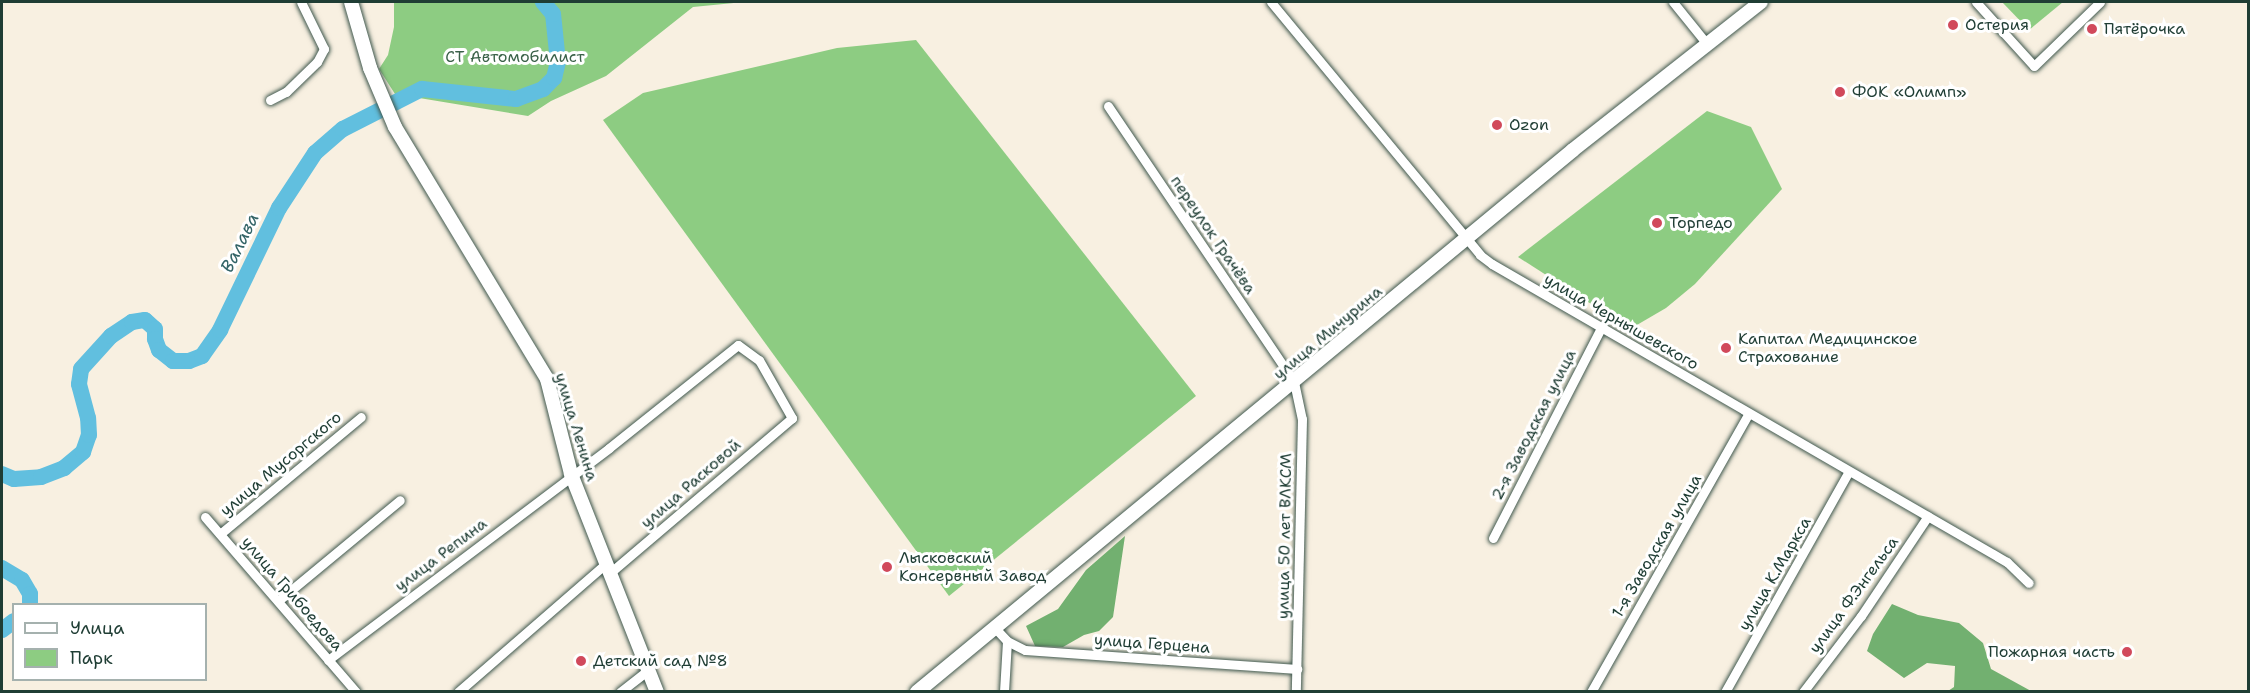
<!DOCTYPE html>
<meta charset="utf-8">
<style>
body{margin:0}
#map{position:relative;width:2250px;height:693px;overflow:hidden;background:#f8f0e1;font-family:"Shantell Sans",sans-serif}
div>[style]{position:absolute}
.green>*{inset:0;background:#8dcc82}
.forest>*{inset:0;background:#72b070}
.river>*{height:16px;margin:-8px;padding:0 8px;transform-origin:8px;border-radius:8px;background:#61bfdf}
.roads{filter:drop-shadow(0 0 2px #40584e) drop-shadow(0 0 2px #40584e)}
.street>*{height:9px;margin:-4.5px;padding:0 4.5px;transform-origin:4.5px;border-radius:4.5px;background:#fff}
.secondary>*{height:14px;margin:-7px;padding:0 7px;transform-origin:7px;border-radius:7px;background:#fff}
.dots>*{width:16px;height:16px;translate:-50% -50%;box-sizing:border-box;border:3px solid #fff;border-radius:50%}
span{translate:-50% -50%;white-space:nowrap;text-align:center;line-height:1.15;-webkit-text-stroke:6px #fff;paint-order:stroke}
.poi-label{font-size:16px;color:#1f3d34}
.left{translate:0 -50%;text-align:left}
.right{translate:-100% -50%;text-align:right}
.park-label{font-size:16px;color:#3a6148}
.street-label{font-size:16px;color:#1f3d34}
.water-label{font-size:18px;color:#336467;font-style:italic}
.frame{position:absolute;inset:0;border:3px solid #1f3d34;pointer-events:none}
.legend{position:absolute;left:12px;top:603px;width:195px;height:78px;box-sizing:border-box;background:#fff;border:2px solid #a5b1ae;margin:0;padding:8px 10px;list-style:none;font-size:18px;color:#1f3d34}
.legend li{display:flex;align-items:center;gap:12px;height:30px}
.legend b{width:30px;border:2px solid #a5b1ae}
</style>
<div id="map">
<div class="green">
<i style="clip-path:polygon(394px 2px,744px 2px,693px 7px,606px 76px,551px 101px,528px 116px,395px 94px,379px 69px,388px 55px,394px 27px)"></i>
<i style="clip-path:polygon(2002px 2px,2063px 2px,2029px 30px)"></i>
<i style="clip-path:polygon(916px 40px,1196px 396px,949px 596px,603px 120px,643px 93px,837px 48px)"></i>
<i style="clip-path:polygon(1707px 111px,1751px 127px,1782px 189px,1695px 284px,1666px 308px,1630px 329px,1518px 257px)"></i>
</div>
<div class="forest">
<i style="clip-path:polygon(1125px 536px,1113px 617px,1099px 631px,1084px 635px,1063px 647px,1035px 646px,1026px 626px,1058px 609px,1086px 570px)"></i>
<i style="clip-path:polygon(1892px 604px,1918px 615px,1959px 623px,1983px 643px,1991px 669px,2031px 691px,1948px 691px,1954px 687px,1955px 666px,1927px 663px,1904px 678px,1867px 651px,1873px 634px)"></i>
</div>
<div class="river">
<i style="left:2px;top:474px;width:13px;rotate:23deg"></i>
<i style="left:14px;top:479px;width:27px;rotate:-4deg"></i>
<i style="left:41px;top:477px;width:25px;rotate:-21deg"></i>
<i style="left:64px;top:468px;width:25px;rotate:-40deg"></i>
<i style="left:83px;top:452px;width:18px;rotate:-71deg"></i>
<i style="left:89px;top:435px;width:17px;rotate:-93deg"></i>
<i style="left:88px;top:418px;width:35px;rotate:-105deg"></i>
<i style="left:79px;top:384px;width:15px;rotate:-82deg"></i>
<i style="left:81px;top:369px;width:45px;rotate:-47.7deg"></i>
<i style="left:111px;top:336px;width:25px;rotate:-34deg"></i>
<i style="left:132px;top:322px;width:13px;rotate:-9deg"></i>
<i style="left:145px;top:320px;width:13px;rotate:42deg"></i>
<i style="left:155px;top:329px;width:10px;rotate:90deg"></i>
<i style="left:155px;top:339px;width:12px;rotate:70deg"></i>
<i style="left:159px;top:350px;width:18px;rotate:38deg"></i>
<i style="left:173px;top:361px;width:16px"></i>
<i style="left:189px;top:361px;width:14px;rotate:-21deg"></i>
<i style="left:202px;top:356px;width:32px;rotate:-55deg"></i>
<i style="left:220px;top:330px;width:136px;rotate:-64.2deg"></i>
<i style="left:279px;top:208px;width:66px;rotate:-56.8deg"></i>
<i style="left:315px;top:153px;width:37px;rotate:-41deg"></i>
<i style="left:343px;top:129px;width:89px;rotate:-26.9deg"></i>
<i style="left:422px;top:89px;width:95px;rotate:6.1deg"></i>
<i style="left:516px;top:99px;width:29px;rotate:-20deg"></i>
<i style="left:543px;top:89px;width:16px;rotate:-45deg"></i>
<i style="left:554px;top:78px;width:16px;rotate:-76deg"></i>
<i style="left:558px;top:62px;width:48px;rotate:-95.9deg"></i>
<i style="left:553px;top:14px;width:16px;rotate:-130deg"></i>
<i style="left:2px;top:568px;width:23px;rotate:31deg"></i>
<i style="left:22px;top:580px;width:16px;rotate:60deg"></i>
<i style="left:30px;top:594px;width:10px;rotate:90deg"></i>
<i style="left:2px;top:630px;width:15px;rotate:-37deg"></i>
</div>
<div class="roads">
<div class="street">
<i style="left:1271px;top:2px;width:328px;rotate:50.4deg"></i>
<i style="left:1480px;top:255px;width:15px;rotate:37deg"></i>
<i style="left:1492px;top:264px;width:595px;rotate:30.06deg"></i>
<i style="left:2007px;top:562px;width:30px;rotate:44deg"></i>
<i style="left:1673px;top:2px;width:54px;rotate:51deg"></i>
<i style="left:1976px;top:2px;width:86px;rotate:47.8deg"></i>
<i style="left:2034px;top:66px;width:92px;rotate:-44.1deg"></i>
<i style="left:270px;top:100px;width:18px;rotate:-27deg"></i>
<i style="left:286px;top:92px;width:43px;rotate:-44.1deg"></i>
<i style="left:317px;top:62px;width:15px;rotate:-62deg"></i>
<i style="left:324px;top:49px;width:52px;rotate:-116.1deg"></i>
<i style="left:1108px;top:106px;width:333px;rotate:56deg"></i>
<i style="left:1294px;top:382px;width:38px;rotate:78deg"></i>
<i style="left:1302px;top:419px;width:273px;rotate:91.3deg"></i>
<i style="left:205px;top:517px;width:231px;rotate:49.2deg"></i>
<i style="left:220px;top:534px;width:183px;rotate:-39.7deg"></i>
<i style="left:1493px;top:538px;width:238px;rotate:-62.8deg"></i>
<i style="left:278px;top:601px;width:158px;rotate:-39.6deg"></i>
<i style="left:995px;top:628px;width:18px;rotate:47deg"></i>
<i style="left:1007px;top:641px;width:51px;rotate:93.4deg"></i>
<i style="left:1007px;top:641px;width:20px;rotate:27deg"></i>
<i style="left:1025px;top:650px;width:273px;rotate:4deg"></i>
<i style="left:328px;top:660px;width:352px;rotate:-37deg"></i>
<i style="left:609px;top:448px;width:165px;rotate:-38.6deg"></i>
<i style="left:738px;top:345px;width:26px;rotate:36deg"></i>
<i style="left:759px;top:360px;width:67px;rotate:60.4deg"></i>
<i style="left:792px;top:418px;width:240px;rotate:139.6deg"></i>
<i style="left:458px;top:692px;width:195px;rotate:-41deg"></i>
<i style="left:620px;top:692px;width:36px;rotate:-38deg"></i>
<i style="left:1591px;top:692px;width:319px;rotate:-60.5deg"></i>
<i style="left:1725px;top:692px;width:253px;rotate:-60.7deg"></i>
<i style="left:1803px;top:692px;width:96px;rotate:-52.7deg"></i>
<i style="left:1861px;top:616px;width:120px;rotate:-56.2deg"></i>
</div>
<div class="secondary">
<i style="left:351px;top:2px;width:69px;rotate:73.9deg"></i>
<i style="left:370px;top:68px;width:64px;rotate:67deg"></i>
<i style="left:395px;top:127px;width:294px;rotate:58.9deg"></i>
<i style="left:547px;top:379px;width:98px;rotate:75.8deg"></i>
<i style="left:571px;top:474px;width:234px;rotate:68.5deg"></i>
<i style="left:917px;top:692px;width:851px;rotate:-39.56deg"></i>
<i style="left:1573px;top:150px;width:239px;rotate:-38.2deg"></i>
</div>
</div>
<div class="dots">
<i style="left:1953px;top:25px;background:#d1495b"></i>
<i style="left:2092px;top:29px;background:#d1495b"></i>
<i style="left:1840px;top:92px;background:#d1495b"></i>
<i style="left:1497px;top:125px;background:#d1495b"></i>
<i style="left:1657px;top:223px;background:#d1495b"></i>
<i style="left:1726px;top:348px;background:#d1495b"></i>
<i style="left:887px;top:567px;background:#d1495b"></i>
<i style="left:2127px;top:652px;background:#d1495b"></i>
<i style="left:581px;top:661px;background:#d1495b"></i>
</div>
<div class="poi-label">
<span class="left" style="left:1965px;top:25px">Остерия</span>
<span class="left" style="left:2104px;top:29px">Пятёрочка</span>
<span class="left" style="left:1852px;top:92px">ФОК «Олимп»</span>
<span class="left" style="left:1509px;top:125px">Ozon</span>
<span class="left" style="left:1669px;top:223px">Торпедо</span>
<span class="left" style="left:1738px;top:348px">Капитал Медицинское<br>Страхование</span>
<span class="left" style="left:899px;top:567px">Лысковский<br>Консервный Завод</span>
<span class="right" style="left:2115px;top:652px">Пожарная часть</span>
<span class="left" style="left:593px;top:661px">Детский сад №8</span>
</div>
<div class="park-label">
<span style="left:515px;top:57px">СТ Автомобилист</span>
</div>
<div class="street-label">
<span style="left:1213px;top:235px;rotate:56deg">переулок Грачёва</span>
<span style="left:1621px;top:322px;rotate:30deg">улица Чернышевского</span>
<span style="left:1328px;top:333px;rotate:-40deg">улица Мичурина</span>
<span style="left:1534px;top:425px;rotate:-63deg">2-я Заводская улица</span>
<span style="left:576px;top:427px;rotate:73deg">улица Ленина</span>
<span style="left:281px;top:464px;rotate:-40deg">улица Мусоргского</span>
<span style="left:691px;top:484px;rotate:-41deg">улица Расковой</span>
<span style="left:1285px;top:536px;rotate:-89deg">улица 50 лет ВЛКСМ</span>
<span style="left:1657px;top:546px;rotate:-60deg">1-я Заводская улица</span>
<span style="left:441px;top:555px;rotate:-37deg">улица Репина</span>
<span style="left:1775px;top:574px;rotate:-60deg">улица К.Маркса</span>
<span style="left:292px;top:594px;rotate:49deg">улица Грибоедова</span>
<span style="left:1854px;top:595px;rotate:-54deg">улица Ф.Энгельса</span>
<span style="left:1152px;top:644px;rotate:4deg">улица Герцена</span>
</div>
<div class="water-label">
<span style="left:240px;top:243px;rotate:-64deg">Валава</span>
</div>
<div class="frame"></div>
<ul class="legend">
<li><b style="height:8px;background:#fff"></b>Улица</li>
<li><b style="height:16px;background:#8dcc82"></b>Парк</li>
</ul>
</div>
